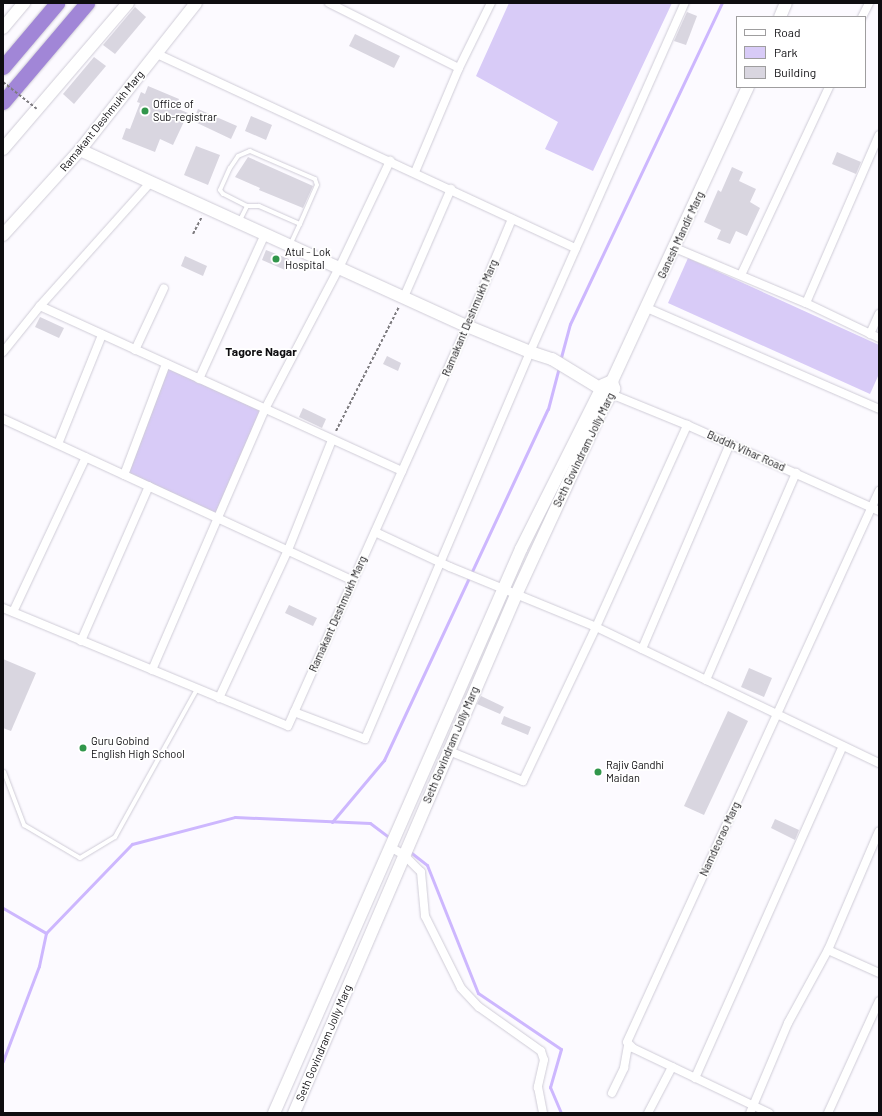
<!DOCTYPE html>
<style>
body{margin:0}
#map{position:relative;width:882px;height:1116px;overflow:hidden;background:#fcfaff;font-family:Barlow,sans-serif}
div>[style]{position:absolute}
.green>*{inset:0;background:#d8cbf7}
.stream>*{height:3px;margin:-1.5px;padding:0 1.5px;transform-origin:1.5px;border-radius:1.5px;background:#cdb7fe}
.building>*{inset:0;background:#d9d6e0}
.path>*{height:2px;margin-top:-1px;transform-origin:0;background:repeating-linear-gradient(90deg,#7d7b7f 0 3px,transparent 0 5px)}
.roads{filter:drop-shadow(0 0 1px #cfccd7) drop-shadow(0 0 1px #cfccd7)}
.lane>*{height:4px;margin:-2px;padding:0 2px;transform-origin:2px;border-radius:2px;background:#fff}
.street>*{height:8px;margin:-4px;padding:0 4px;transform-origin:4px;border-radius:4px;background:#fff}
.secondary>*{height:12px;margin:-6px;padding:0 6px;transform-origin:6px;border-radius:6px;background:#fff}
.highway>*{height:15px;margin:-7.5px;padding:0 7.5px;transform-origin:7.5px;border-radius:7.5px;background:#a186d7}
.path-bridge>*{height:2px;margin-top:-1px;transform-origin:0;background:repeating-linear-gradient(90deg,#7d7b7f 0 3px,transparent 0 5px)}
.dots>*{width:11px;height:11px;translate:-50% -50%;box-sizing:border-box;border:2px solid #fff;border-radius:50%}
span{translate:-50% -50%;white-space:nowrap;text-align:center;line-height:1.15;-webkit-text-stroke:3.5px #fff;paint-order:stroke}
.poi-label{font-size:11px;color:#0e0d10}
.left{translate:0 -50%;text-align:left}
.street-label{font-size:11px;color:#0e0d10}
.neighbourhood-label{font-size:12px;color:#0e0d10;font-weight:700}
.frame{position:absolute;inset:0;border:4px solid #0e0d10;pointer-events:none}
.legend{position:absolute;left:736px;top:16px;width:130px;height:72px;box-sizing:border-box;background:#fff;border:1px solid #9f9e9f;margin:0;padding:5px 7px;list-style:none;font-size:12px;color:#0e0d10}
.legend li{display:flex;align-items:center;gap:8px;height:20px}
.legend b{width:20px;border:1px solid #9f9e9f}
</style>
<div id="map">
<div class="green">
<i style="clip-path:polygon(509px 3px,672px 3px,593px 171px,545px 149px,558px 122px,476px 76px)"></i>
<i style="clip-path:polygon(688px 258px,879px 345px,879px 374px,870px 394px,668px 303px)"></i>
<i style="clip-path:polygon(166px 364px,265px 409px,219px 519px,124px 475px)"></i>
</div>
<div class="stream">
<i style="left:560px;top:361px;width:38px;rotate:-75deg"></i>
<i style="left:570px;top:324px;width:355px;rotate:-64.7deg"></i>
<i style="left:332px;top:822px;width:81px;rotate:-50deg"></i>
<i style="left:384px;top:760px;width:387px;rotate:-65deg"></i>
<i style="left:548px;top:409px;width:43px;rotate:-75.3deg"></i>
<i style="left:409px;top:851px;width:23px;rotate:38deg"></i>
<i style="left:427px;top:865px;width:138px;rotate:68.3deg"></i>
<i style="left:478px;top:993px;width:100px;rotate:34deg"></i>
<i style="left:561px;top:1049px;width:40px;rotate:106deg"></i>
<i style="left:550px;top:1087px;width:28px;rotate:67deg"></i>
<i style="left:3px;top:908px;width:50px;rotate:30.2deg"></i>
<i style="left:46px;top:933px;width:34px;rotate:102deg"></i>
<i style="left:39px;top:966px;width:102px;rotate:110.8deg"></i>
<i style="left:46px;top:933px;width:124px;rotate:-46deg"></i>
<i style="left:132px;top:844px;width:106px;rotate:-14.7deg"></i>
<i style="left:235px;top:817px;width:135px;rotate:2.5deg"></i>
<i style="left:370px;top:823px;width:26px;rotate:37deg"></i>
</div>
<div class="building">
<i style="clip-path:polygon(135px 7px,146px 17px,115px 54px,103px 45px)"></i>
<i style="clip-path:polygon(687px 12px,697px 16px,686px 45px,674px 41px)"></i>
<i style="clip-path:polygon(355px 34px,400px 56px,394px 68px,349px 46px)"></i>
<i style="clip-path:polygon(94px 57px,106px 66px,74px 104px,63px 94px)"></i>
<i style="clip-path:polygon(148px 86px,179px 99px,176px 108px,188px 113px,173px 145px,160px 139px,155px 152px,122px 139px,126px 128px,130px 129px,140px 103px,137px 102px,141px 92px,145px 94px)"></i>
<i style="clip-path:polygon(198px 109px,237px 126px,231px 139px,193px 121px)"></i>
<i style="clip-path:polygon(251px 116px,272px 125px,266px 140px,245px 131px)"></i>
<i style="clip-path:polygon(196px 146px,220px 155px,208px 185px,184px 175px)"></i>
<i style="clip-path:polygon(837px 152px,861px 162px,856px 174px,832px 164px)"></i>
<i style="clip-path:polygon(248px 157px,313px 186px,303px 208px,259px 190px,260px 188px,235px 177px)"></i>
<i style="clip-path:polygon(732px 167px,743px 172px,739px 181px,756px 189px,750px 202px,760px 208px,747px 236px,736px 231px,730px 244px,717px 239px,721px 230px,704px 222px,718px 190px,721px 192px)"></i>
<i style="clip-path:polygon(266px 250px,289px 259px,285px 270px,262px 260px)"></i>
<i style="clip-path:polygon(185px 256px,207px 266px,203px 276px,181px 266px)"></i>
<i style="clip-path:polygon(40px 317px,64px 328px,59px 338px,35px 327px)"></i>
<i style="clip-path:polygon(387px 356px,401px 363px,398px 371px,383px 364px)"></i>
<i style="clip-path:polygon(303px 408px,326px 419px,322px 428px,299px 417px)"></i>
<i style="clip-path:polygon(289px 605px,317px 618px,313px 626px,285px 613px)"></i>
<i style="clip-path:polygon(3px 659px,36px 673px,11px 731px,3px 728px)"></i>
<i style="clip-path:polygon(749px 668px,772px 678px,764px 697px,741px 687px)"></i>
<i style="clip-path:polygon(481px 696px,504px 707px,500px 714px,477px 704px)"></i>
<i style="clip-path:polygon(728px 711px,748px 721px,704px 815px,684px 806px)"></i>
<i style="clip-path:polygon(504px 716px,531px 727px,528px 735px,501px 724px)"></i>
<i style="clip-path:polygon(775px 819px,799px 830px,795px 840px,771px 828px)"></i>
</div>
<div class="path">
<i style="left:193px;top:234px;width:20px;rotate:-63deg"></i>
<i style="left:336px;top:431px;width:139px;rotate:-63.1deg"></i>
</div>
<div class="roads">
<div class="lane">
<i style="left:250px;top:151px;width:71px;rotate:23.3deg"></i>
<i style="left:315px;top:179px;width:6px;rotate:72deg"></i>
<i style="left:317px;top:185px;width:43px;rotate:113.6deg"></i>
<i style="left:300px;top:224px;width:45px;rotate:-156.3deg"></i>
<i style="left:259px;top:206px;width:12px;rotate:180deg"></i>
<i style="left:247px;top:206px;width:27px;rotate:-153deg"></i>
<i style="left:223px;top:194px;width:5px;rotate:-127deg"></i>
<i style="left:220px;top:190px;width:24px;rotate:-66deg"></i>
<i style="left:230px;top:168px;width:14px;rotate:-56deg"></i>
<i style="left:238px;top:156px;width:13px;rotate:-23deg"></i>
<i style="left:239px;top:222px;width:18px;rotate:-63deg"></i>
<i style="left:291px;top:243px;width:21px;rotate:-65deg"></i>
<i style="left:4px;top:772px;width:57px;rotate:69.3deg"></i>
<i style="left:24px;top:825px;width:65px;rotate:30.5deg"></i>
<i style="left:80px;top:858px;width:41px;rotate:-31deg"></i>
<i style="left:115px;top:837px;width:169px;rotate:-61deg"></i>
</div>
<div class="street">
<i style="left:329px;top:3px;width:145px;rotate:26.6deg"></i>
<i style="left:862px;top:17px;width:16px;rotate:-63deg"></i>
<i style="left:155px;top:53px;width:464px;rotate:24.9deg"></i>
<i style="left:415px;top:172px;width:113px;rotate:-67.1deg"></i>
<i style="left:459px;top:68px;width:72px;rotate:-63.8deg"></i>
<i style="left:675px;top:248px;width:142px;rotate:22.8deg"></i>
<i style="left:806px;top:303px;width:81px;rotate:25.6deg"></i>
<i style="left:741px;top:275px;width:208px;rotate:-64.9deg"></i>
<i style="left:404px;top:297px;width:118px;rotate:-66.5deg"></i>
<i style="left:806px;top:303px;width:183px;rotate:-66.5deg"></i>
<i style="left:40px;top:306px;width:398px;rotate:24.5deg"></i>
<i style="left:647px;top:308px;width:253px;rotate:23.5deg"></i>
<i style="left:870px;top:334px;width:22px;rotate:-66deg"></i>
<i style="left:135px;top:350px;width:68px;rotate:-64.9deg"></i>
<i style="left:3px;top:352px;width:59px;rotate:-51.2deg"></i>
<i style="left:40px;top:306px;width:166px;rotate:-48.2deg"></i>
<i style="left:199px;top:379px;width:159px;rotate:-65.5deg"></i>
<i style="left:611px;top:394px;width:82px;rotate:22.2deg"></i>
<i style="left:687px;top:425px;width:210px;rotate:24.1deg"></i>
<i style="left:3px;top:419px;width:386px;rotate:24.8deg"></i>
<i style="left:58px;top:444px;width:118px;rotate:-68deg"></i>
<i style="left:124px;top:475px;width:119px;rotate:-69.3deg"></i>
<i style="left:375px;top:532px;width:83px;rotate:25deg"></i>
<i style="left:450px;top:567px;width:158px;rotate:22.3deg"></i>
<i style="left:596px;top:627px;width:314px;rotate:25.7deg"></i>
<i style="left:3px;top:608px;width:308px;rotate:22.5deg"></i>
<i style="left:288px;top:726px;width:438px;rotate:-65.9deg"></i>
<i style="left:467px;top:326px;width:116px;rotate:-67.2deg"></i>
<i style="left:13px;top:612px;width:171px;rotate:-64.8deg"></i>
<i style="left:81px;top:641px;width:169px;rotate:-66.3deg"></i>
<i style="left:642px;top:649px;width:223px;rotate:-66.8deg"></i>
<i style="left:152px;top:670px;width:284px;rotate:-66.6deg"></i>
<i style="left:265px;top:409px;width:159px;rotate:-62.3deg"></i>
<i style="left:339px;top:268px;width:119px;rotate:-64.5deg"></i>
<i style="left:706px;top:680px;width:226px;rotate:-66.5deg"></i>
<i style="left:219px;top:698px;width:163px;rotate:-65deg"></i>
<i style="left:288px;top:550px;width:118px;rotate:-68.2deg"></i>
<i style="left:294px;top:712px;width:76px;rotate:20.8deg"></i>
<i style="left:365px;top:739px;width:421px;rotate:-66.9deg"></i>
<i style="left:530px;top:352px;width:382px;rotate:-66.1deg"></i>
<i style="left:449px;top:751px;width:80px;rotate:22.1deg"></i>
<i style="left:523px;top:781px;width:170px;rotate:-64.6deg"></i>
<i style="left:596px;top:627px;width:222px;rotate:-65.7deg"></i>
<i style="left:392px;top:848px;width:14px;rotate:30deg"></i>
<i style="left:404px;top:855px;width:24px;rotate:45deg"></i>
<i style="left:421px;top:872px;width:44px;rotate:84.8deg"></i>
<i style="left:425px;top:916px;width:80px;rotate:63.4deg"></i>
<i style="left:461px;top:988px;width:26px;rotate:47deg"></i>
<i style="left:479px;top:1007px;width:76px;rotate:35.4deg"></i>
<i style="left:541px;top:1051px;width:9px;rotate:72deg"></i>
<i style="left:544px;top:1060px;width:28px;rotate:103deg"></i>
<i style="left:538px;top:1087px;width:26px;rotate:79deg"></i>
<i style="left:828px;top:950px;width:56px;rotate:24.3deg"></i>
<i style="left:695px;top:1078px;width:363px;rotate:-66deg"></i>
<i style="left:612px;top:1093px;width:28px;rotate:-64deg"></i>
<i style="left:624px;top:1068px;width:22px;rotate:-80deg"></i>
<i style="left:648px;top:1113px;width:52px;rotate:-62.4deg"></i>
<i style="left:750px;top:1113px;width:98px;rotate:-67.1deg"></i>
<i style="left:788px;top:1023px;width:83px;rotate:-61.3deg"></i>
<i style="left:828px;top:950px;width:129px;rotate:-66.8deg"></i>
<i style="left:769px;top:1113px;width:151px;rotate:-154.5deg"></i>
<i style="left:633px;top:1048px;width:8px;rotate:-135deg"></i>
<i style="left:627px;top:1042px;width:606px;rotate:-65.42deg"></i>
<i style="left:828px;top:1113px;width:123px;rotate:-65.5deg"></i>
</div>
<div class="secondary">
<i style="left:780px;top:17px;width:15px;rotate:-67deg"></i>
<i style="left:3px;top:28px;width:33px;rotate:-50deg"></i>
<i style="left:3px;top:149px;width:192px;rotate:-49.4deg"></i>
<i style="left:80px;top:150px;width:425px;rotate:24.5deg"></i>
<i style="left:467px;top:326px;width:68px;rotate:22.4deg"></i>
<i style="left:530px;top:352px;width:23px;rotate:18deg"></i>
<i style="left:552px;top:359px;width:66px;rotate:31.3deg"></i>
<i style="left:3px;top:235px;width:115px;rotate:-47.8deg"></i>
<i style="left:80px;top:150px;width:187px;rotate:-51.7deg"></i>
<i style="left:612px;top:381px;width:324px;rotate:-65.2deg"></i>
<i style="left:274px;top:1113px;width:616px;rotate:-66.35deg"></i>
<i style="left:521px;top:549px;width:183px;rotate:-63.4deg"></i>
<i style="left:603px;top:385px;width:10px;rotate:-24deg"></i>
<i style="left:294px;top:1113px;width:564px;rotate:-66.8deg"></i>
<i style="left:516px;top:595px;width:203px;rotate:-65.2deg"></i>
<i style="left:601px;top:411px;width:26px;rotate:-59deg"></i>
<i style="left:614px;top:389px;width:8px;rotate:-104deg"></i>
</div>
<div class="highway">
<i style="left:3px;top:67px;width:84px;rotate:-49.8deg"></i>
<i style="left:3px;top:102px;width:130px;rotate:-49.7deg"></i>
</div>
</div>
<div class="path-bridge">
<i style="left:3px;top:82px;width:43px;rotate:38.5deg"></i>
</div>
<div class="dots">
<i style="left:145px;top:111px;background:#31964b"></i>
<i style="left:276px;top:259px;background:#31964b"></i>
<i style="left:83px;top:748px;background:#31964b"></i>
<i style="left:598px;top:772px;background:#31964b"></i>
</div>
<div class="poi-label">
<span class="left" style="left:153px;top:111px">Office of<br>Sub-registrar</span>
<span class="left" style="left:285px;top:259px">Atul - Lok<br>Hospital</span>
<span class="left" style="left:91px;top:748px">Guru Gobind<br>English High School</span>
<span class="left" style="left:606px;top:772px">Rajiv Gandhi<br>Maidan</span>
</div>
<div class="street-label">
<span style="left:102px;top:121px;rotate:-51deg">Ramakant Deshmukh Marg</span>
<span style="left:681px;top:235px;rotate:-65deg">Ganesh Mandir Marg</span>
<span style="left:470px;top:318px;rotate:-67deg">Ramakant Deshmukh Marg</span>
<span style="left:584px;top:450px;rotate:-64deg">Seth Govindram Jolly Marg</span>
<span style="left:746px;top:451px;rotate:24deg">Buddh Vihar Road</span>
<span style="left:338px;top:614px;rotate:-66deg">Ramakant Deshmukh Marg</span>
<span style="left:451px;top:745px;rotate:-67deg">Seth Govindram Jolly Marg</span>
<span style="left:720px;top:839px;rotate:-65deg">Namdeorao Marg</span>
<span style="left:324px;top:1043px;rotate:-67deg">Seth Govindram Jolly Marg</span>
</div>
<div class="neighbourhood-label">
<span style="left:261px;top:352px">Tagore Nagar</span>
</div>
<div class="frame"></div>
<ul class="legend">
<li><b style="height:5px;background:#fff"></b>Road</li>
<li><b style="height:11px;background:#d8cbf7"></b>Park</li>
<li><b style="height:11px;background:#d9d6e0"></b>Building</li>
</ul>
</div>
